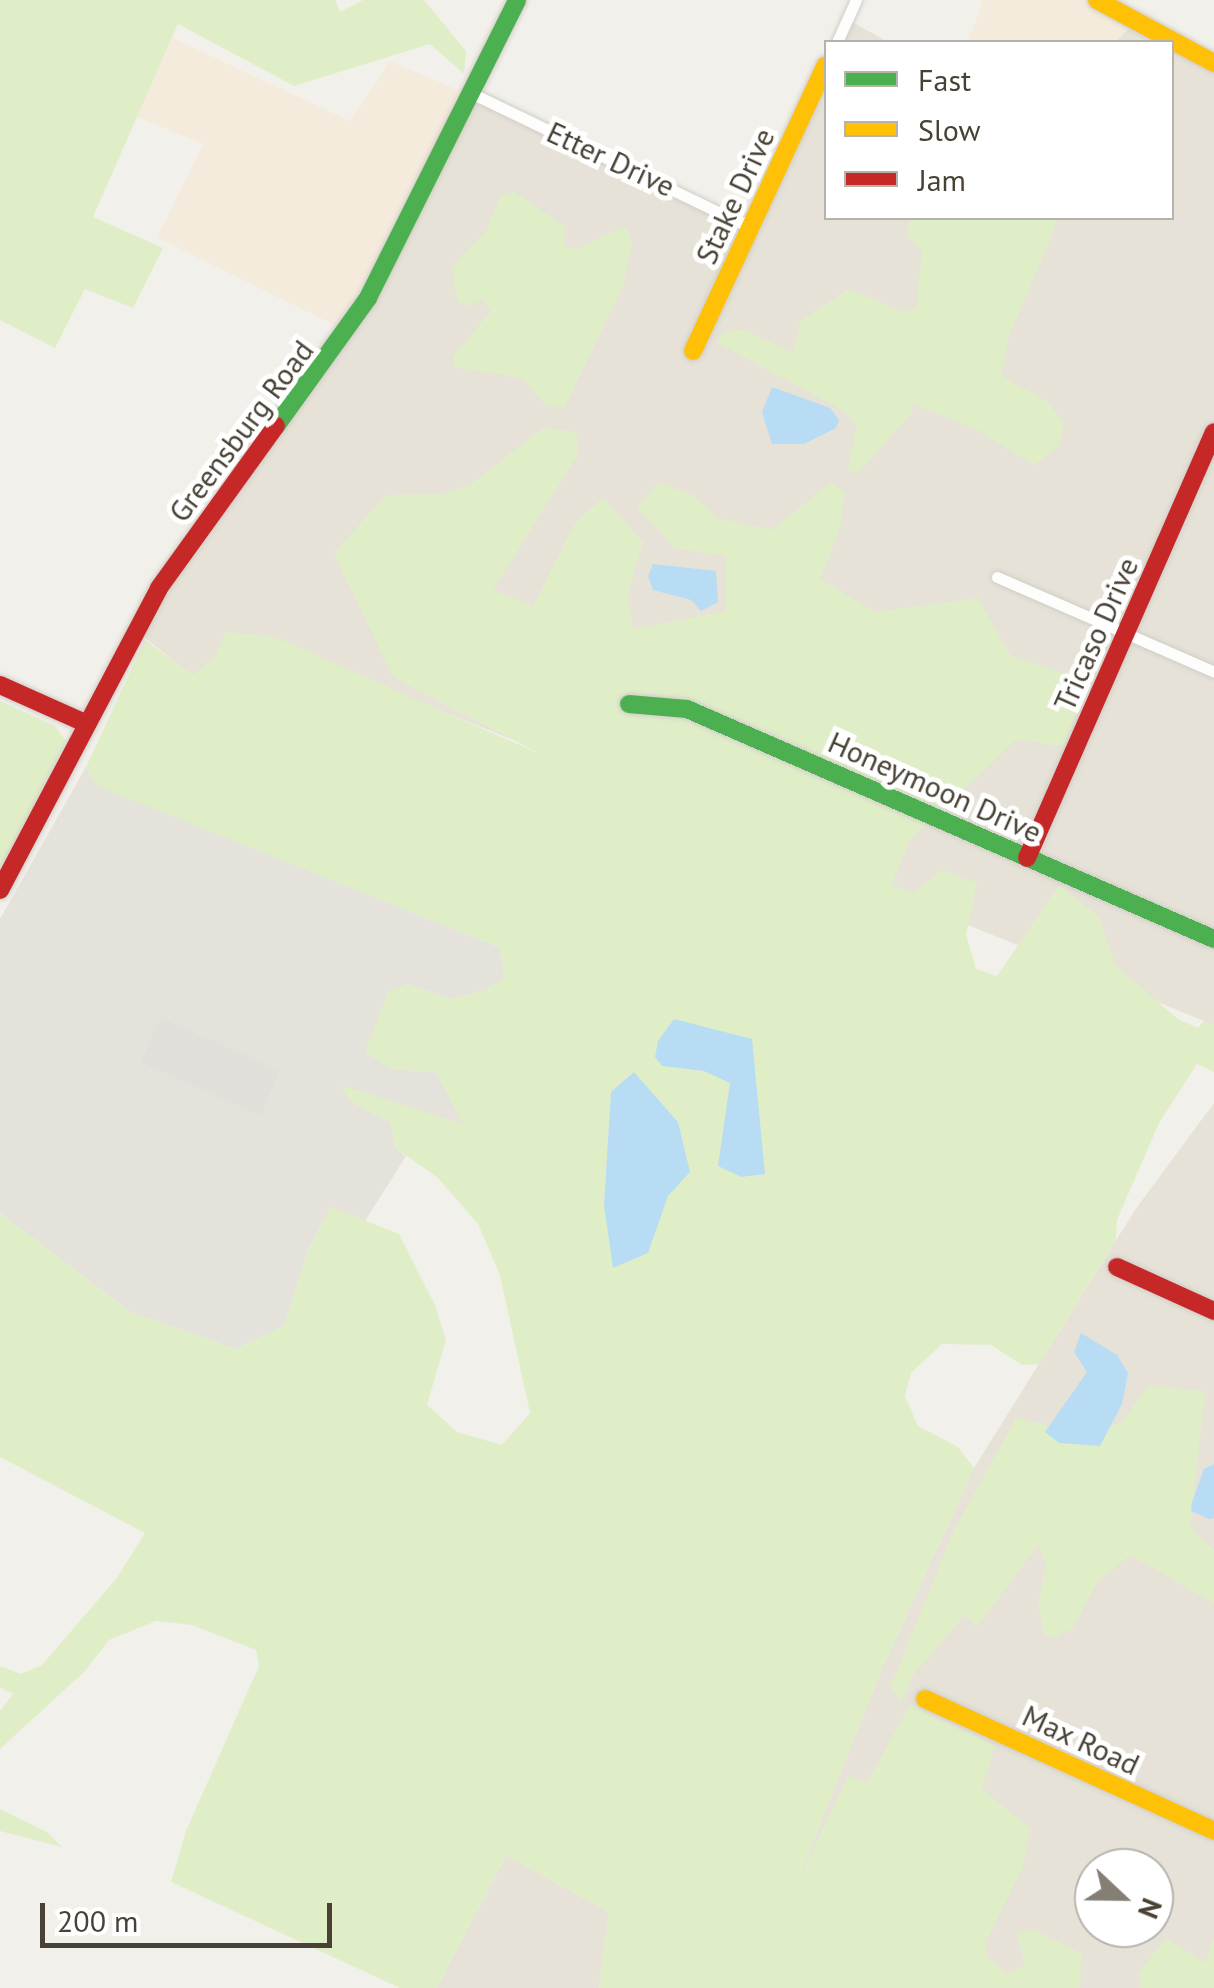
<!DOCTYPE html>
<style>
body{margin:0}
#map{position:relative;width:1214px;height:1988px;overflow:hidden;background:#f2f0ea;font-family:"PT Sans",sans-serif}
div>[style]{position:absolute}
.residential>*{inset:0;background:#e6e2d7}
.commercial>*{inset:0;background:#f5ebdc}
.industrial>*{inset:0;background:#e5e1db}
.green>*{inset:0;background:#e0eec8}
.parking>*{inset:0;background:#e1dfda}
.water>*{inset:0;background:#b8dcf3}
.roads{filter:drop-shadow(0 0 2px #d0cdc8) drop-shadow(0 0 2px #d0cdc8)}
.street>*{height:11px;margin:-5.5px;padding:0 5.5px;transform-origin:5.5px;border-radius:5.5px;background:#fdfdfc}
.fast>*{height:18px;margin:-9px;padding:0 9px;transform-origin:9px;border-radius:9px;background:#4caf50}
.slow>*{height:18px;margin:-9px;padding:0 9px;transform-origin:9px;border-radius:9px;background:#ffc107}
.jam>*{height:18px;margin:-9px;padding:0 9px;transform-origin:9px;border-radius:9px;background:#c62828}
span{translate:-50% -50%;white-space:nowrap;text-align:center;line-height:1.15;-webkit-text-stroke:10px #fff;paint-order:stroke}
.street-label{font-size:30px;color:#494135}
.legend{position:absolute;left:824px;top:40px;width:350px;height:180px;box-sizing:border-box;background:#fff;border:2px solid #b6b3ae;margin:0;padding:12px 18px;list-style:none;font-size:30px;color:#494135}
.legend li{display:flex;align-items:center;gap:20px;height:50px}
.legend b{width:50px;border:2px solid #b6b3ae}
.north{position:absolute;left:1074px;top:1848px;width:100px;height:100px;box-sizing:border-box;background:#fff;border:2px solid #b6b3ae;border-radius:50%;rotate:112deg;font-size:28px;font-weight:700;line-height:40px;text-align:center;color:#494135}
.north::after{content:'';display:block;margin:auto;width:35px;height:45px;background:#847e74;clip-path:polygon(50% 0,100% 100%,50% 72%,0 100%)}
.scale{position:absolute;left:40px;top:1903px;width:292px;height:45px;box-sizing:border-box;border:5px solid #494135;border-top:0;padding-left:12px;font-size:30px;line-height:35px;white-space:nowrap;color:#494135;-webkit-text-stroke:8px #fff;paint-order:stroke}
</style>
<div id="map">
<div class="residential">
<i style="clip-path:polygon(847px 19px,888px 42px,837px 42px)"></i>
<i style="clip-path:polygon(1136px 21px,1214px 63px,1214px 1025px,270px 641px,215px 657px,193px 676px,136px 631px,337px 350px,471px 93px,747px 223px,826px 65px,826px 218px,1172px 218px,1172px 42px,1115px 42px)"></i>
<i style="clip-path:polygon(evenodd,1214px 1103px,1214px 1988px,976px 1988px,784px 1916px,880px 1673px,974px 1468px,1135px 1210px,1214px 1103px,1094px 1868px,1154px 1868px,1154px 1928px,1094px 1928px,1094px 1868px)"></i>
<i style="clip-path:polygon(506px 1855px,609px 1912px,599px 1988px,437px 1988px)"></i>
</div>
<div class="commercial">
<i style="clip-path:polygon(983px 0,1088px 0,1132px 25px,1115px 42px,968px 42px)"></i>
<i style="clip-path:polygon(172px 38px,350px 121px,390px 61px,458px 90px,449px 123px,343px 329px,157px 238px,203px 144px,137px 117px)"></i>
</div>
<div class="industrial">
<i style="clip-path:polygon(86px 767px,96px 784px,500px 948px,505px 979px,484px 990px,451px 999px,407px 984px,391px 1069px,436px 1072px,464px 1124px,350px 1101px,391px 1123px,395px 1148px,406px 1156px,365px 1221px,331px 1207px,309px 1248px,284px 1326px,236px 1349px,130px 1312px,0 1213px,0 919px)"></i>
</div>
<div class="green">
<i style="clip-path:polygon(0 0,335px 0,340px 12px,363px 0,424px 0,466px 51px,464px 74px,430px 44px,294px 86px,178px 24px,93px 217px,163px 248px,133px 308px,85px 289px,55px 348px,0 320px)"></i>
<i style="clip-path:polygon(514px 192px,565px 227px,564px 246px,577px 249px,626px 226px,632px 242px,623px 286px,564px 408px,546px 405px,522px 378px,454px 367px,453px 357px,491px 311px,483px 299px,468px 306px,458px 302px,452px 267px,486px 231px,500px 197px)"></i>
<i style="clip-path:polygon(910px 218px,1059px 218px,1008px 338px,1001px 376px,1048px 402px,1064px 424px,1059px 446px,1034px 465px,978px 430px,910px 403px,913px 411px,860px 471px,848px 471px,857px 425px,844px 411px,718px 343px,722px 333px,742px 329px,794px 353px,800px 322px,849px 289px,904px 312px,916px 308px,922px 250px,907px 236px)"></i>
<i style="clip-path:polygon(543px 428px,576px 432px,578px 454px,493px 590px,533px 606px,576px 522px,603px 498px,643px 542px,627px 595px,633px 629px,725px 611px,726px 556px,675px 548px,637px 507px,659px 483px,693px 495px,717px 518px,772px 530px,830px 483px,845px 492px,840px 528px,820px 579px,875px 612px,977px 598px,1011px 656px,1077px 677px,1085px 692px,1063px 747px,1017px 739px,910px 840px,891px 885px,913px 893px,942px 870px,977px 883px,966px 934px,976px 969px,997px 976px,1059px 885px,1099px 917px,1115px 965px,1178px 1019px,1198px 1028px,1204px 1021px,1214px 1025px,1214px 1072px,1197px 1064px,1159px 1123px,1117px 1220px,1116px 1240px,1039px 1364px,1022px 1365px,991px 1345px,942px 1344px,911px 1373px,905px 1396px,918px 1426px,958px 1447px,974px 1468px,880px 1673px,795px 1889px,848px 1776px,867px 1783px,910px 1705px,995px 1746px,982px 1789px,1030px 1829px,1023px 1866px,985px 1944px,989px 1959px,1007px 1973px,1025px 1966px,1017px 1933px,1033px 1930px,1081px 1953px,1080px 1988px,599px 1988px,609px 1912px,506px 1855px,437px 1988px,400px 1988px,171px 1882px,186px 1831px,259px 1666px,256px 1650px,192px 1625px,156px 1621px,109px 1640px,85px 1671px,0 1749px,0 1711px,13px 1694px,0 1688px,0 1666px,21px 1674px,42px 1665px,116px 1579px,145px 1533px,0 1457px,0 1213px,130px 1312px,236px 1349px,284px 1326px,309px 1248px,331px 1207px,399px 1234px,435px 1305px,446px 1340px,427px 1405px,457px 1432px,502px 1445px,530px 1413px,500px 1275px,478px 1224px,437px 1177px,395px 1148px,391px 1123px,350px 1101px,341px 1085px,463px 1124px,436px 1072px,391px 1069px,365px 1052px,388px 992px,407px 984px,451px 999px,484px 990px,505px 978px,500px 948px,117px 794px,95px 784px,86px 767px,145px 640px,193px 675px,215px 657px,226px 632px,275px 637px,540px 754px,393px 677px,334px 553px,386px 495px,441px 494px,470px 485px)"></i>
<i style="clip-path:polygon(0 701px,55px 726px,66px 741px,0 875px)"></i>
<i style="clip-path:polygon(1148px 1386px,1205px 1391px,1190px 1527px,1214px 1551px,1214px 1603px,1130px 1555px,1098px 1581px,1072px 1629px,1056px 1637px,1044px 1634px,1038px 1605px,1046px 1566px,1039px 1544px,977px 1627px,965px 1615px,913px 1675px,901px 1702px,891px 1686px,954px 1530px,1016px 1418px,1092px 1435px,1122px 1422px)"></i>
<i style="clip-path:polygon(0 1809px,47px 1832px,62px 1847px,0 1831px)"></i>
<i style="clip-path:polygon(1214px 1937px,1214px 1988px,1141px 1988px,1138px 1974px,1166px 1938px,1205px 1963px)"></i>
</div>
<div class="parking">
<i style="clip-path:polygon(161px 1018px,280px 1071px,260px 1115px,141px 1062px)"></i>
</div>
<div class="water">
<i style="clip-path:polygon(772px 387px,830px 408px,839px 420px,836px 428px,804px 444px,772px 444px,762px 412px)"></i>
<i style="clip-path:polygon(653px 564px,716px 571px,718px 602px,701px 611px,691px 600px,653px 590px,648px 576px)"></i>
<i style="clip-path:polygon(674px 1019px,752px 1039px,765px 1174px,741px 1177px,718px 1166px,730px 1083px,704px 1071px,662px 1066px,655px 1057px,658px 1041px)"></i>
<i style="clip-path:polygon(634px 1072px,678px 1122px,690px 1172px,668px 1196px,648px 1253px,613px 1268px,604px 1205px,611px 1092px)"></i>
<i style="clip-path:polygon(1081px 1333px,1117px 1355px,1128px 1373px,1122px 1404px,1100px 1446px,1059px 1443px,1045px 1432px,1087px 1372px,1074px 1352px)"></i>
<i style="clip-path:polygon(1214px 1464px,1214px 1518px,1209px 1519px,1191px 1511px,1192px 1502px,1204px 1469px)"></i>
</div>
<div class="roads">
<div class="street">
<i style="left:837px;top:42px;width:46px;rotate:-65.7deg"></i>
<i style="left:471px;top:93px;width:300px;rotate:25.7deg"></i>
<i style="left:741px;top:223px;width:11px;rotate:-10deg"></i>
<i style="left:997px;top:577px;width:237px;rotate:23.6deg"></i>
</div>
<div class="fast">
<i style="left:276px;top:426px;width:158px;rotate:-54.3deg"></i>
<i style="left:368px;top:298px;width:333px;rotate:-63.4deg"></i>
<i style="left:629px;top:704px;width:58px;rotate:4.9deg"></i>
<i style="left:687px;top:709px;width:575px;rotate:23.58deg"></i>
</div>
<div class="slow">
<i style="left:1097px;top:0;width:133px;rotate:28.3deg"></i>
<i style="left:693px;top:351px;width:315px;rotate:-65.1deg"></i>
<i style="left:925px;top:1699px;width:318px;rotate:24.5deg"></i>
</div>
<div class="jam">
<i style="left:0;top:685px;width:95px;rotate:24.1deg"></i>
<i style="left:1027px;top:858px;width:465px;rotate:-66.3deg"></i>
<i style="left:0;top:890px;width:341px;rotate:-62.2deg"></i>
<i style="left:159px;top:588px;width:200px;rotate:-54.2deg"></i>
<i style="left:1117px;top:1267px;width:107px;rotate:24.4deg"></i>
</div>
</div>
<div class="street-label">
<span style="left:611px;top:159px;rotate:25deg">Etter Drive</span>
<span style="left:735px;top:196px;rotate:-65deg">Stake Drive</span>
<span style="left:241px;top:431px;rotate:-53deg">Greensburg Road</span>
<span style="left:1096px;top:634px;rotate:-66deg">Tricaso Drive</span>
<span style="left:935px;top:787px;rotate:24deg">Honeymoon Drive</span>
<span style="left:1081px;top:1740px;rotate:25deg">Max Road</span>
</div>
<ul class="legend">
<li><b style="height:12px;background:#4caf50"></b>Fast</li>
<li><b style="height:12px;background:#ffc107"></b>Slow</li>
<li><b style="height:12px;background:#c62828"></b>Jam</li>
</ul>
<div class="north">N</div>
<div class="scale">200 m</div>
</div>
